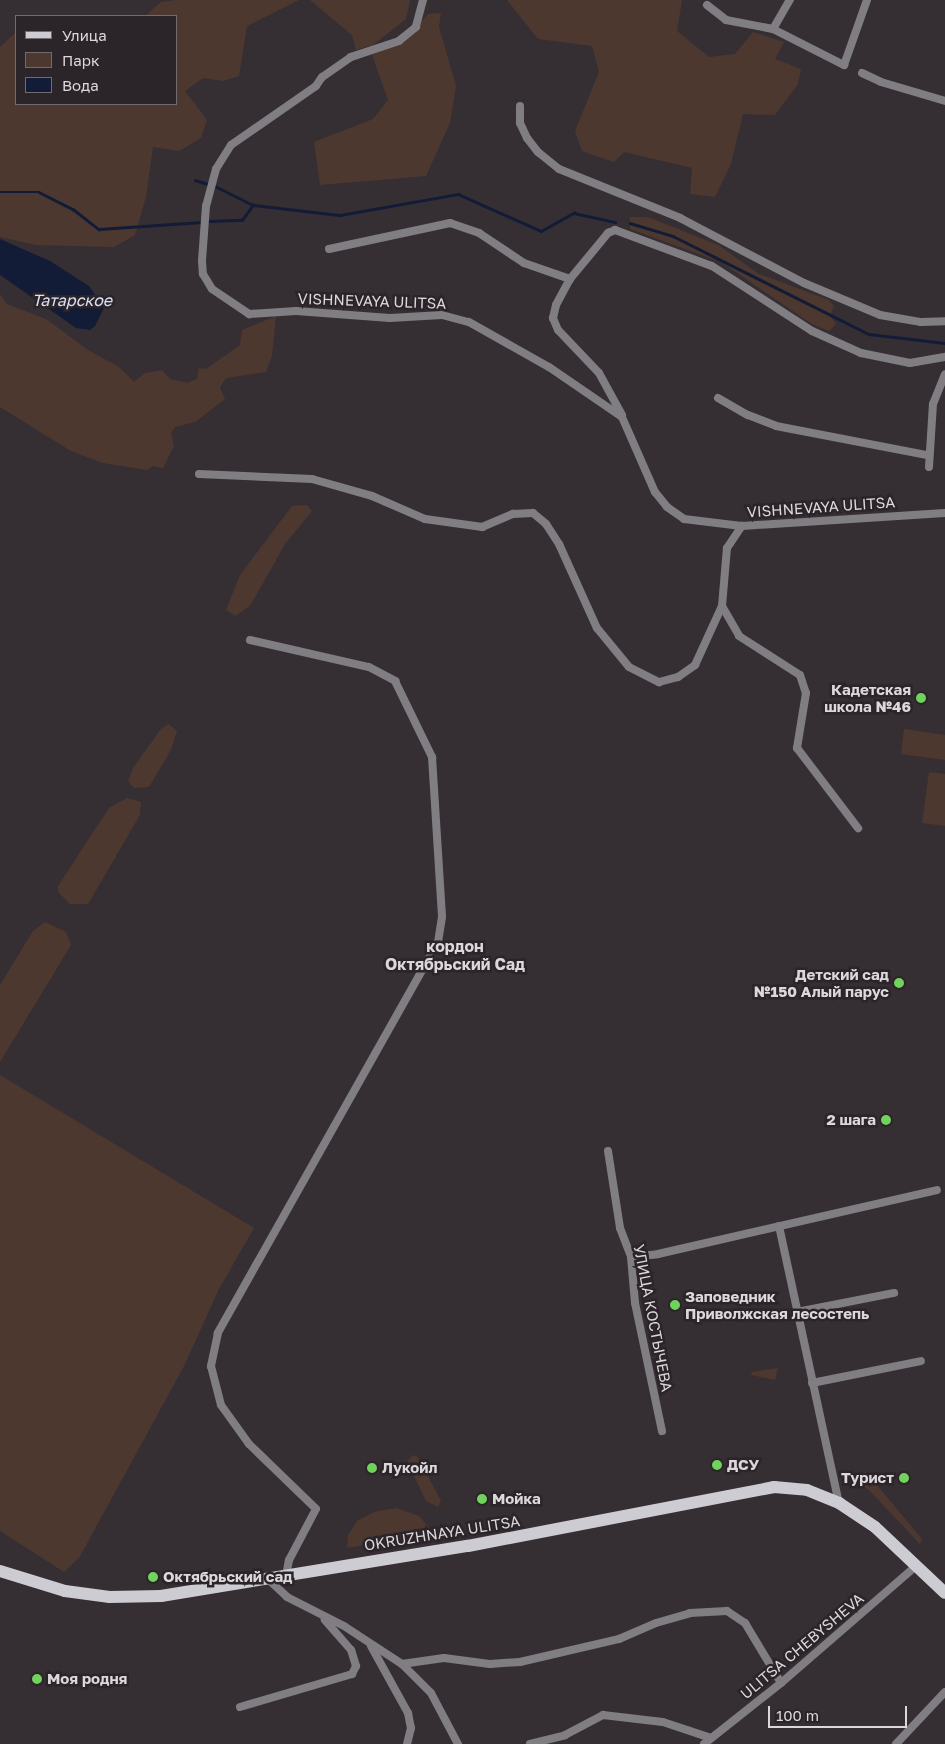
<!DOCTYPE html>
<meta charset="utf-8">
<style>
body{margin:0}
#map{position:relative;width:945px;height:1744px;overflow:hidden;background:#352f33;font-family:"Golos Text",sans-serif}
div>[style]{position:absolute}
.green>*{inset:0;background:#4d3830}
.water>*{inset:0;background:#131c36}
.stream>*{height:2.5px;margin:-1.25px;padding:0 1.25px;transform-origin:1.25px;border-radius:1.25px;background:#131c36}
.street>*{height:8px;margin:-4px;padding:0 4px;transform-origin:4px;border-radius:4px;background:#807e82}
.primary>*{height:12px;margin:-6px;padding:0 6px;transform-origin:6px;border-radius:6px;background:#ceccd3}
.dots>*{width:14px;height:14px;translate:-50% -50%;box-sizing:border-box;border:2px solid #2b2529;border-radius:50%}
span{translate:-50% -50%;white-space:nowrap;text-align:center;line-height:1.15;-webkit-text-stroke:5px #2b2529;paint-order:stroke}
.street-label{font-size:15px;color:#dbd7da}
.poi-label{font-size:15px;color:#dbd7da;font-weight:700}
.right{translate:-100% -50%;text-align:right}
.left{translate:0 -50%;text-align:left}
.water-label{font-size:16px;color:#d8e1f8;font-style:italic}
.neighbourhood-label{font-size:16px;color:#dbd7da;font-weight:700}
.legend{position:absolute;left:15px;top:15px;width:162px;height:90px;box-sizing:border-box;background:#2b2529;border:1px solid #716c70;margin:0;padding:6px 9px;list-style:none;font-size:15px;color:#dbd7da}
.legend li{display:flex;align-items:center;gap:10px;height:25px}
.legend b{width:25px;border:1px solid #716c70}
.scale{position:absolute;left:768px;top:1706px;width:139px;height:22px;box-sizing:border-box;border:2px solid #dbd7da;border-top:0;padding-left:6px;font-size:15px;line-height:18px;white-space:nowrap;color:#dbd7da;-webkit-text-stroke:4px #2b2529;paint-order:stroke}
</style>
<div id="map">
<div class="green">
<i style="clip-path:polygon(176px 0,299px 0,247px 26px,239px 76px,223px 81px,203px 78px,185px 91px,207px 120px,201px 138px,179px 151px,153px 147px,146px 197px,135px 235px,114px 247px,36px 245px,0 237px,0 47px,16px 32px,16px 104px,176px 104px,176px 16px,145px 16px,161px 2px)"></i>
<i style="clip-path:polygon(310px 0,410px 0,406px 19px,373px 45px,356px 50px,352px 35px)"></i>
<i style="clip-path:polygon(507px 0,682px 0,677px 31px,709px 57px,735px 54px,753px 32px,784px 42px,775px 59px,801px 69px,798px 84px,775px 115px,743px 114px,731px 164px,715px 197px,690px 194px,692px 168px,624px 152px,614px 162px,582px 151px,575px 131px,599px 72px,592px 46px,538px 39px)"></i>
<i style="clip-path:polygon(441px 13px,439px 27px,456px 86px,450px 123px,426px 176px,320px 185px,314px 142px,373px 119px,388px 100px,372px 55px,408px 37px,428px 14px)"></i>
<i style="clip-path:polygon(630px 217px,648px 217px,718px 245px,759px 274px,829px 300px,834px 306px,830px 316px,836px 324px,829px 331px,812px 324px,721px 262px,630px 229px)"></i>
<i style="clip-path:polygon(0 294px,7px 304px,46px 319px,88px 350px,119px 367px,134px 382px,145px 373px,162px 370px,170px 379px,187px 383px,197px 379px,199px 368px,206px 369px,240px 345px,242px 330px,276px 316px,272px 356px,266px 372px,226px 378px,220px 387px,225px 399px,195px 422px,175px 427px,171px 433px,174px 446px,163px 468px,153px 466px,147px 470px,103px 463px,71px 451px,0 407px)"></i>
<i style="clip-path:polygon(307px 505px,312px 511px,285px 544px,250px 606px,235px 616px,226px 610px,240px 575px,292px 506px)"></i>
<i style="clip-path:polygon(169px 724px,177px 731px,171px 750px,149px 787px,134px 788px,128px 781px,133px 768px,161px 729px)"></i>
<i style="clip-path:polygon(904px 729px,945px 735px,945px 760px,901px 754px)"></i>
<i style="clip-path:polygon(929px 772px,945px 774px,945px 826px,922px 823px)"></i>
<i style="clip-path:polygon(127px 798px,141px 802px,140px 815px,88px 904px,70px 904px,58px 892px,58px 886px,109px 808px)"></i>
<i style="clip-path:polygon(45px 922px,66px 932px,71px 945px,0 1062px,0 985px,33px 931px)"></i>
<i style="clip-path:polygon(0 1075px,254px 1228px,219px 1289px,184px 1366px,79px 1558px,64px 1572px,0 1531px)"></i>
<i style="clip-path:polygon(778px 1368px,775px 1380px,751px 1375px,752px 1372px)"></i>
<i style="clip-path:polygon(413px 1455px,418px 1457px,441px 1501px,438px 1507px,426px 1501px,407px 1462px)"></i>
<i style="clip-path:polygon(866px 1472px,922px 1539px,920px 1544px,869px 1490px,841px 1473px)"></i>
<i style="clip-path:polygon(396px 1508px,419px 1516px,434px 1533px,347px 1548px,348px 1535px,357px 1521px,374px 1512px)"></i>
</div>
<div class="water">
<i style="clip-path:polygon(0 239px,50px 261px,89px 286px,104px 308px,95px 326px,90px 330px,76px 328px,0 275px)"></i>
</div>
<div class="stream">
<i style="left:195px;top:180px;width:21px;rotate:17deg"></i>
<i style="left:215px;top:186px;width:42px;rotate:26.6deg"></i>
<i style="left:0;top:192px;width:39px"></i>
<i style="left:39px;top:192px;width:38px;rotate:27deg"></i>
<i style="left:73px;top:209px;width:33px;rotate:38deg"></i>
<i style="left:99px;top:229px;width:103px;rotate:-3.9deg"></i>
<i style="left:208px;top:221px;width:34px;rotate:-2deg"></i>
<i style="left:242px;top:220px;width:19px;rotate:-54deg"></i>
<i style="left:253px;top:205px;width:88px;rotate:6.6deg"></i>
<i style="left:340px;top:215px;width:120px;rotate:-10.1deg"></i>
<i style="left:458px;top:194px;width:91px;rotate:24deg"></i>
<i style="left:541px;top:231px;width:38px;rotate:-29deg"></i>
<i style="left:574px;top:213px;width:42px;rotate:12.4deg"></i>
<i style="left:630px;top:223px;width:45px;rotate:16.8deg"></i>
<i style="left:673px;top:236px;width:219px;rotate:26.6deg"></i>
<i style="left:869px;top:334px;width:77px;rotate:6.8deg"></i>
</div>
<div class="street">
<i style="left:423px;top:0;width:28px;rotate:105deg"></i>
<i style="left:416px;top:27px;width:22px;rotate:141deg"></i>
<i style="left:399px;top:41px;width:51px;rotate:161.6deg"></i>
<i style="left:351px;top:57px;width:35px;rotate:145deg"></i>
<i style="left:322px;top:77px;width:11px;rotate:124deg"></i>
<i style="left:316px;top:86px;width:103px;rotate:145.2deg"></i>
<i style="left:231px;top:145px;width:28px;rotate:122deg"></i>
<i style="left:216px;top:169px;width:38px;rotate:105deg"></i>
<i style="left:206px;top:206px;width:55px;rotate:94.2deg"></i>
<i style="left:202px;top:261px;width:13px;rotate:86deg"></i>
<i style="left:203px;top:274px;width:17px;rotate:59deg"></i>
<i style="left:212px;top:289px;width:45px;rotate:34deg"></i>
<i style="left:249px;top:314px;width:47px;rotate:-3.7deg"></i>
<i style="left:296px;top:311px;width:94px;rotate:4.3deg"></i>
<i style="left:390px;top:318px;width:52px;rotate:-3.3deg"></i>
<i style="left:442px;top:315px;width:28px;rotate:15deg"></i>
<i style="left:469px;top:322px;width:92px;rotate:29.4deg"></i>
<i style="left:549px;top:367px;width:88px;rotate:34.4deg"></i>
<i style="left:622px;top:417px;width:82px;rotate:66.3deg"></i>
<i style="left:655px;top:492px;width:19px;rotate:51deg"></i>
<i style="left:667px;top:507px;width:21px;rotate:35deg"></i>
<i style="left:684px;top:519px;width:58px;rotate:6.9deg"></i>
<i style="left:742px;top:526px;width:203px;rotate:-3.7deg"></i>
<i style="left:707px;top:5px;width:24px;rotate:38deg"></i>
<i style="left:726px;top:20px;width:48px;rotate:10.8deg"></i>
<i style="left:773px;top:29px;width:80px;rotate:26.9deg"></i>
<i style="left:844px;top:65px;width:69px;rotate:-70.5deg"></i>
<i style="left:773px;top:29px;width:34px;rotate:-60deg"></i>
<i style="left:862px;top:73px;width:21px;rotate:25deg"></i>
<i style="left:881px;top:82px;width:67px;rotate:16.5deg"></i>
<i style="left:520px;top:106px;width:17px;rotate:90deg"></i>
<i style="left:520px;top:123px;width:17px;rotate:65deg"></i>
<i style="left:527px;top:138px;width:18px;rotate:52deg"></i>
<i style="left:538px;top:152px;width:27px;rotate:39deg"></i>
<i style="left:559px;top:169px;width:131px;rotate:22deg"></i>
<i style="left:680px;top:218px;width:140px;rotate:27.7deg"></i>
<i style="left:804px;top:283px;width:82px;rotate:22.8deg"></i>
<i style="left:880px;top:315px;width:42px;rotate:9.7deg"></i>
<i style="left:921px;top:322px;width:24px;rotate:-2deg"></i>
<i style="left:329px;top:249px;width:124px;rotate:-12.1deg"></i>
<i style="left:450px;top:223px;width:31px;rotate:19deg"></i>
<i style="left:479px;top:233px;width:54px;rotate:33.7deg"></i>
<i style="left:524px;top:263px;width:49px;rotate:19.2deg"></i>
<i style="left:718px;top:398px;width:34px;rotate:30deg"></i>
<i style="left:748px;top:415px;width:30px;rotate:21deg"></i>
<i style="left:776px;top:426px;width:154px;rotate:10.9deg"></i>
<i style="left:622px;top:415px;width:48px;rotate:-118.7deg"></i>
<i style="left:599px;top:373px;width:59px;rotate:-133.6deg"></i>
<i style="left:558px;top:330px;width:13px;rotate:-113deg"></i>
<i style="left:553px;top:318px;width:13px;rotate:-77deg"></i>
<i style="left:556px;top:305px;width:30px;rotate:-62deg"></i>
<i style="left:570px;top:279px;width:60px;rotate:-50.4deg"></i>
<i style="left:608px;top:233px;width:8px;rotate:-23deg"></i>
<i style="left:615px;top:230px;width:103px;rotate:20.4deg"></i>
<i style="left:712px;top:266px;width:119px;rotate:33deg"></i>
<i style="left:812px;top:331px;width:54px;rotate:24.2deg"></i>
<i style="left:861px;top:353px;width:50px;rotate:11.5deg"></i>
<i style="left:910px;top:363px;width:36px;rotate:-10deg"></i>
<i style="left:929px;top:467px;width:63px;rotate:-86.4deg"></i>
<i style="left:933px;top:404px;width:32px;rotate:-68deg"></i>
<i style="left:199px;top:474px;width:113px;rotate:2.5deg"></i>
<i style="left:312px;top:479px;width:62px;rotate:15.8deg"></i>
<i style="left:372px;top:496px;width:58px;rotate:23.5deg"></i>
<i style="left:425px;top:519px;width:58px;rotate:8deg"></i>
<i style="left:482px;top:527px;width:34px;rotate:-23deg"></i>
<i style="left:513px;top:514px;width:20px;rotate:-3deg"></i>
<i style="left:533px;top:513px;width:17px;rotate:40deg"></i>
<i style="left:546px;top:524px;width:24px;rotate:57deg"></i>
<i style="left:559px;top:544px;width:92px;rotate:65.7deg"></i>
<i style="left:597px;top:628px;width:50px;rotate:50.6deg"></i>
<i style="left:629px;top:667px;width:34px;rotate:27deg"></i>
<i style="left:659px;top:682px;width:20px;rotate:-15deg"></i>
<i style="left:678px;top:677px;width:21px;rotate:-35deg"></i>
<i style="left:695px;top:665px;width:65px;rotate:-65.4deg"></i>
<i style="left:722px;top:606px;width:58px;rotate:-85.1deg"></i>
<i style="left:727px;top:548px;width:27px;rotate:-56deg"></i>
<i style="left:722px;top:606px;width:34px;rotate:60deg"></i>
<i style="left:739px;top:636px;width:72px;rotate:32.6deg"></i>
<i style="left:800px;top:675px;width:19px;rotate:72deg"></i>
<i style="left:806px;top:693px;width:56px;rotate:99.3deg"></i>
<i style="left:797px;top:748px;width:101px;rotate:52.7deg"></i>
<i style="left:250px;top:640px;width:122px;rotate:12.8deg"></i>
<i style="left:369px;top:667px;width:30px;rotate:28deg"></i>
<i style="left:395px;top:681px;width:85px;rotate:64deg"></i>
<i style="left:432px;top:757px;width:160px;rotate:86.4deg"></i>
<i style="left:442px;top:917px;width:25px;rotate:99deg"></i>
<i style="left:438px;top:942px;width:449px;rotate:119.4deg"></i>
<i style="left:218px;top:1333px;width:34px;rotate:102deg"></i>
<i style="left:211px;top:1366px;width:40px;rotate:75.6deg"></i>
<i style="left:221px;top:1405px;width:48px;rotate:54.3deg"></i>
<i style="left:249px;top:1444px;width:93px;rotate:44.1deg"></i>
<i style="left:316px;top:1509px;width:58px;rotate:117.9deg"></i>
<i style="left:289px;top:1560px;width:15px;rotate:101deg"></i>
<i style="left:608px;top:1151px;width:78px;rotate:81.1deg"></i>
<i style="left:620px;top:1228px;width:31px;rotate:69deg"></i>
<i style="left:631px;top:1257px;width:46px;rotate:85deg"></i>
<i style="left:635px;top:1303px;width:131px;rotate:78.1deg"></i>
<i style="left:779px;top:1226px;width:283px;rotate:77.8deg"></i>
<i style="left:631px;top:1257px;width:27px;rotate:-6deg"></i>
<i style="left:658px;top:1254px;width:286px;rotate:-12.9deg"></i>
<i style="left:797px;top:1312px;width:99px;rotate:-11.1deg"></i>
<i style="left:812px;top:1383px;width:111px;rotate:-11.4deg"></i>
<i style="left:268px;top:1579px;width:26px;rotate:43deg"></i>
<i style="left:287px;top:1597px;width:64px;rotate:27deg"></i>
<i style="left:344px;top:1626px;width:69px;rotate:33.2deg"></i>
<i style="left:402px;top:1664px;width:41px;rotate:45deg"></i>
<i style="left:431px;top:1693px;width:58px;rotate:62.1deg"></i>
<i style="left:371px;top:1646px;width:77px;rotate:61.1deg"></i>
<i style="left:408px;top:1713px;width:15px;rotate:79deg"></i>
<i style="left:411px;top:1728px;width:16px;rotate:104deg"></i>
<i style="left:402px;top:1664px;width:42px;rotate:-8.1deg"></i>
<i style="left:444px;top:1658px;width:46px;rotate:7.4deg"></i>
<i style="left:490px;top:1664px;width:30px;rotate:-4deg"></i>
<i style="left:520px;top:1662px;width:102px;rotate:-13.1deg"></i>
<i style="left:619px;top:1639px;width:40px;rotate:-23.4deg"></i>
<i style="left:656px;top:1623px;width:35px;rotate:-16deg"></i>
<i style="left:690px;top:1613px;width:37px;rotate:-3deg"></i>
<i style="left:727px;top:1611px;width:22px;rotate:34deg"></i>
<i style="left:745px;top:1623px;width:70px;rotate:59deg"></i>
<i style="left:240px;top:1707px;width:117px;rotate:-16.4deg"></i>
<i style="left:352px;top:1674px;width:9px;rotate:-63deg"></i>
<i style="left:356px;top:1666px;width:17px;rotate:-107deg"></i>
<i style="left:351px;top:1650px;width:40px;rotate:-131deg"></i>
<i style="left:530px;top:1744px;width:36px;rotate:-14deg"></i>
<i style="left:565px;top:1735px;width:43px;rotate:-27.8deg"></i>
<i style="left:603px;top:1715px;width:60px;rotate:6.7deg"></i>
<i style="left:663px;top:1722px;width:51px;rotate:18.4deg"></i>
<i style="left:704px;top:1744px;width:98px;rotate:-38.4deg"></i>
<i style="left:781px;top:1683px;width:179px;rotate:-40.9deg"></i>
<i style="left:896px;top:1744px;width:71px;rotate:-46.7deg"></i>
</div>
<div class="primary">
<i style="left:0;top:1571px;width:68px;rotate:17.1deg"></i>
<i style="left:65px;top:1591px;width:45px;rotate:7.6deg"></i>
<i style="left:110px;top:1597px;width:51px;rotate:-1.1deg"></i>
<i style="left:161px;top:1596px;width:311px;rotate:-9.3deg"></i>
<i style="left:468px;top:1546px;width:312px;rotate:-10.9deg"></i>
<i style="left:774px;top:1487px;width:33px;rotate:5deg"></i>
<i style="left:807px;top:1490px;width:35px;rotate:22deg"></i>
<i style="left:839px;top:1503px;width:43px;rotate:33.7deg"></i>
<i style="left:875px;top:1527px;width:96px;rotate:43.3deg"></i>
</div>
<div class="dots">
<i style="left:921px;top:698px;background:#71d25e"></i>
<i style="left:899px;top:983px;background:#71d25e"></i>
<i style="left:886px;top:1120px;background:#71d25e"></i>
<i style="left:675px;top:1305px;background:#71d25e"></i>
<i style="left:717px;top:1465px;background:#71d25e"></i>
<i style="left:372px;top:1468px;background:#71d25e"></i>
<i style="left:904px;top:1478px;background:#71d25e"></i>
<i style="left:482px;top:1499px;background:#71d25e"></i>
<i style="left:153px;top:1577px;background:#71d25e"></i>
<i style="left:37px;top:1679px;background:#71d25e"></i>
</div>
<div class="street-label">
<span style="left:372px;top:301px;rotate:2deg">VISHNEVAYA ULITSA</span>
<span style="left:821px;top:507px;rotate:-4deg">VISHNEVAYA ULITSA</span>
<span style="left:653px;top:1318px;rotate:79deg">УЛИЦА КОСТЫЧЕВА</span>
<span style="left:442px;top:1533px;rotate:-9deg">OKRUZHNAYA ULITSA</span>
<span style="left:802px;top:1646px;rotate:-40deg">ULITSA CHEBYSHEVA</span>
</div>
<div class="poi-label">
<span class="right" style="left:911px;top:698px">Кадетская<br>школа №46</span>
<span class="right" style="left:889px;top:983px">Детский сад<br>№150 Алый парус</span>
<span class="right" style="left:876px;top:1120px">2 шага</span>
<span class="left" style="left:685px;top:1305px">Заповедник<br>Приволжская лесостепь</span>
<span class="left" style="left:727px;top:1465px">ДСУ</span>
<span class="left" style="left:382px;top:1468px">Лукойл</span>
<span class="right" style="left:894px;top:1478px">Турист</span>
<span class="left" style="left:492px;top:1499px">Мойка</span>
<span class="left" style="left:163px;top:1577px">Октябрьский сад</span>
<span class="left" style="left:47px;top:1679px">Моя родня</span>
</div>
<div class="water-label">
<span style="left:72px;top:300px">Татарское</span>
</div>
<div class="neighbourhood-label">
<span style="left:455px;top:955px">кордон<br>Октябрьский Сад</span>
</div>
<ul class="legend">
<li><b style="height:6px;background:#ceccd3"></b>Улица</li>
<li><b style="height:14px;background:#4d3830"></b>Парк</li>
<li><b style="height:14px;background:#131c36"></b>Вода</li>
</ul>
<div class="scale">100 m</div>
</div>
